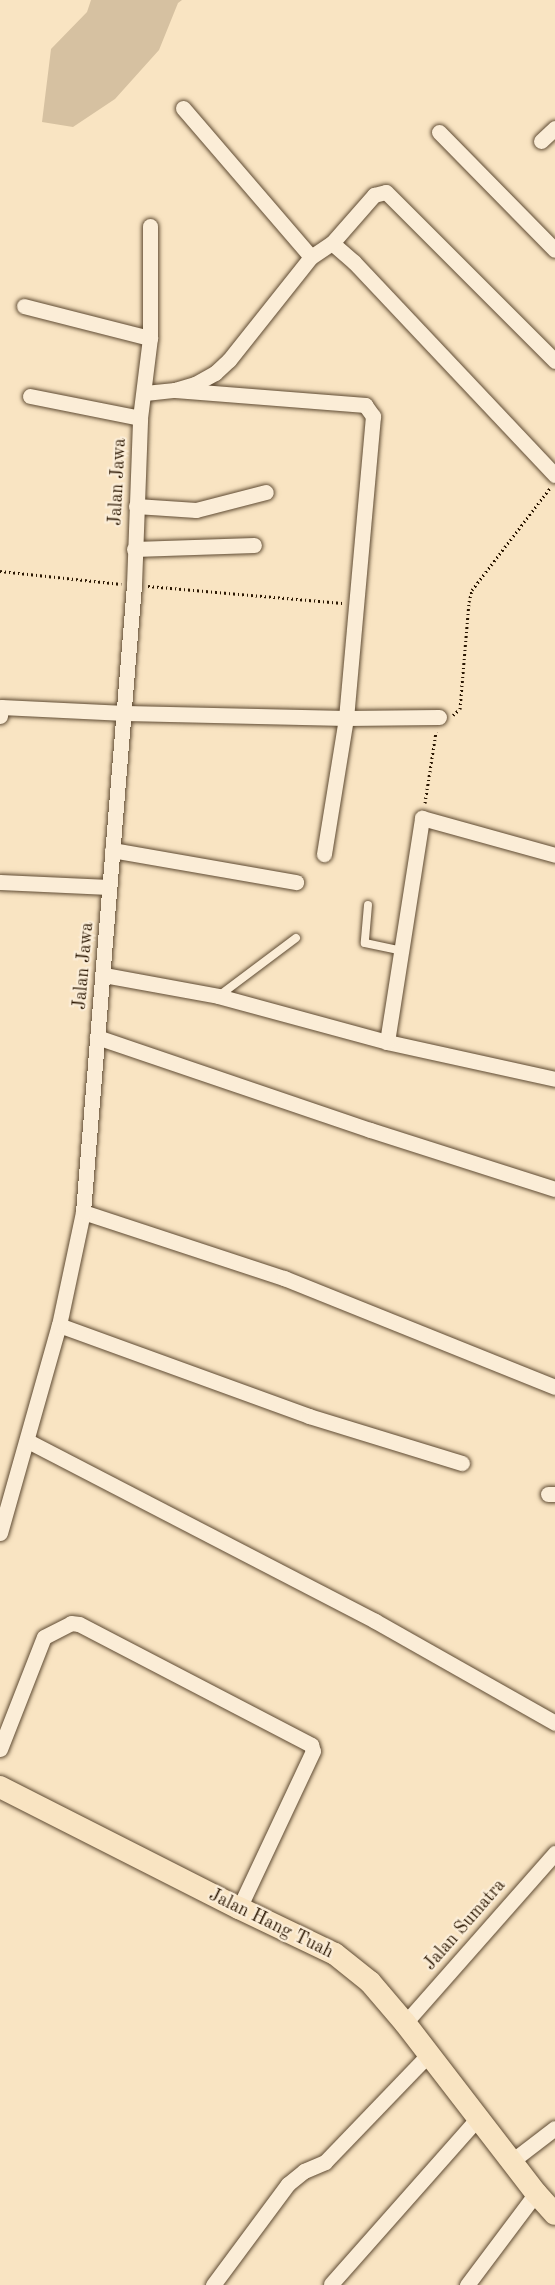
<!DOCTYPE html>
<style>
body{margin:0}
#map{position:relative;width:555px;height:2285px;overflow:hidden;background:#f9e4c2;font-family:"Old Standard TT",serif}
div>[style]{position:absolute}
.green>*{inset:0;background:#d6c1a1}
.path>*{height:3px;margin-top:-1.5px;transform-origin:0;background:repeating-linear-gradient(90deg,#2b1702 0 1.5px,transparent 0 4.5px)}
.roads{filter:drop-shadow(0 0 2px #5e4a32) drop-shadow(0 0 2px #5e4a32)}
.service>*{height:8px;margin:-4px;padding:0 4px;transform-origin:4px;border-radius:4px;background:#fbedd7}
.minor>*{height:15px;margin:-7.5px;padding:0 7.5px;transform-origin:7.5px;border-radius:7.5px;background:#fbedd7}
.primary>*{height:22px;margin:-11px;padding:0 11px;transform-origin:11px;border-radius:11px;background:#f9e4c2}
span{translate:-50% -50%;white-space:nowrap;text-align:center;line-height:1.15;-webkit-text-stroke:4.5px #fbedd7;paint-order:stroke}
.street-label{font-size:18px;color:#2b1702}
</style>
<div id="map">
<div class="green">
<i style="clip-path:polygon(91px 0,182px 0,178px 3px,159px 50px,115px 99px,73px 127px,42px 122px,51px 49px,87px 12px)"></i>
</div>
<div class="path">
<i style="left:0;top:571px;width:122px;rotate:6.1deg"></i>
<i style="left:148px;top:586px;width:195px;rotate:5deg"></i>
<i style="left:453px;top:715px;width:9px;rotate:-41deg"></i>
<i style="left:460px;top:709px;width:107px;rotate:-85.2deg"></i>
<i style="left:469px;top:602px;width:12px;rotate:-76deg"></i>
<i style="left:472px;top:590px;width:128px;rotate:-52.6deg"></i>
<i style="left:425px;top:803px;width:72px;rotate:-81.2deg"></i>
</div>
<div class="roads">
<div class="service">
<i style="left:368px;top:905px;width:38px;rotate:95deg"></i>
<i style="left:365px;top:943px;width:38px;rotate:12deg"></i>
<i style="left:220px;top:995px;width:95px;rotate:-36.9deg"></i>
</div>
<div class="minor">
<i style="left:183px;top:108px;width:196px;rotate:49.3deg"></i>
<i style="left:439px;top:132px;width:165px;rotate:45.5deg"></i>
<i style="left:541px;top:141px;width:19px;rotate:-43deg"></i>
<i style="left:332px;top:243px;width:64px;rotate:-48.8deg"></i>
<i style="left:374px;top:195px;width:12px;rotate:-14deg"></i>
<i style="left:386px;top:192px;width:239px;rotate:45deg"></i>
<i style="left:24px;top:306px;width:130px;rotate:14.3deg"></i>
<i style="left:175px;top:390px;width:191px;rotate:4.5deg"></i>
<i style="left:365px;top:405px;width:14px;rotate:54deg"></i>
<i style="left:373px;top:416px;width:303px;rotate:95.1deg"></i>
<i style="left:346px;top:718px;width:138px;rotate:99.2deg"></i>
<i style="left:145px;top:393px;width:30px;rotate:-6deg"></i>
<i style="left:175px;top:390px;width:21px;rotate:-17deg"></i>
<i style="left:195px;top:384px;width:23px;rotate:-29deg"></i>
<i style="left:215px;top:373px;width:19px;rotate:-43deg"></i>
<i style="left:229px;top:360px;width:132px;rotate:-51.5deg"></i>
<i style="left:311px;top:257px;width:25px;rotate:-34deg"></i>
<i style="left:332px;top:243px;width:29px;rotate:41deg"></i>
<i style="left:354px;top:262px;width:293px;rotate:46.7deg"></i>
<i style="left:30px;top:396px;width:112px;rotate:11.3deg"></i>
<i style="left:136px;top:506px;width:60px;rotate:3.8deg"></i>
<i style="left:196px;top:510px;width:72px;rotate:-14.4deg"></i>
<i style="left:134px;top:549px;width:120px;rotate:-1.9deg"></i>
<i style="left:0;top:716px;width:9px;rotate:-84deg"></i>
<i style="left:1px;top:707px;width:124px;rotate:2.8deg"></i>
<i style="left:125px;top:713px;width:221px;rotate:1.3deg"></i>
<i style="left:346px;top:718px;width:93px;rotate:-0.6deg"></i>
<i style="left:112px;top:850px;width:187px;rotate:9.9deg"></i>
<i style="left:0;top:882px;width:109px;rotate:2.6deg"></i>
<i style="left:104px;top:975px;width:116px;rotate:10.4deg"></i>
<i style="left:218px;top:996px;width:175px;rotate:15.2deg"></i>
<i style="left:387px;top:1042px;width:172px;rotate:12.4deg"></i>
<i style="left:97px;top:1037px;width:288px;rotate:18.8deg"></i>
<i style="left:370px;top:1130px;width:194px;rotate:17.7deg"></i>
<i style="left:387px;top:1042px;width:227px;rotate:-81.1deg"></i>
<i style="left:422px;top:818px;width:138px;rotate:15.5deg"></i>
<i style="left:83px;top:1212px;width:212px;rotate:18.2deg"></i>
<i style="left:284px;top:1278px;width:292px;rotate:21.9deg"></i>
<i style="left:59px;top:1325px;width:266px;rotate:20deg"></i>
<i style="left:309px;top:1416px;width:160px;rotate:17.1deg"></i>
<i style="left:28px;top:1441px;width:391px;rotate:27.4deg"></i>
<i style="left:375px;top:1621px;width:207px;rotate:29.5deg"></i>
<i style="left:548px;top:1494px;width:7px"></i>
<i style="left:0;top:1533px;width:216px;rotate:-74.2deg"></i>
<i style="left:59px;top:1325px;width:116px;rotate:-78deg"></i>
<i style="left:83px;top:1212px;width:629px;rotate:-85.35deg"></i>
<i style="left:134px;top:585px;width:167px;rotate:-87.9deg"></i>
<i style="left:140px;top:418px;width:81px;rotate:-82.9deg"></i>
<i style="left:150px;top:338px;width:112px;rotate:-90deg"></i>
<i style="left:0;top:1749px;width:120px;rotate:-68.6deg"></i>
<i style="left:44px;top:1637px;width:30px;rotate:-27deg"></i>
<i style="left:71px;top:1623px;width:8px;rotate:7deg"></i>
<i style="left:79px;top:1624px;width:262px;rotate:27.5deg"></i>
<i style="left:311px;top:1745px;width:6px;rotate:72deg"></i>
<i style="left:313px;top:1751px;width:174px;rotate:115.2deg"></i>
<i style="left:405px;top:2023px;width:227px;rotate:-48.6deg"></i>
<i style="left:512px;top:2161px;width:54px;rotate:-37.5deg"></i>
<i style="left:331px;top:2284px;width:222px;rotate:-48.5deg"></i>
<i style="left:213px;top:2285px;width:126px;rotate:-53.4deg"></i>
<i style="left:288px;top:2184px;width:21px;rotate:-39deg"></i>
<i style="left:304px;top:2171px;width:23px;rotate:-23deg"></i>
<i style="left:325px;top:2162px;width:149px;rotate:-46.1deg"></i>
<i style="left:467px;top:2285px;width:115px;rotate:-53.1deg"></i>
</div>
<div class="primary">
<i style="left:0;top:1787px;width:268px;rotate:26.9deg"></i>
<i style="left:239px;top:1908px;width:106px;rotate:25.6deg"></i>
<i style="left:335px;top:1954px;width:45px;rotate:38.7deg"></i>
<i style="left:370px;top:1982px;width:54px;rotate:49.5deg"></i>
<i style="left:405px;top:2023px;width:215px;rotate:52.4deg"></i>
<i style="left:536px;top:2193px;width:28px;rotate:48deg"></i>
</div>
</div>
<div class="street-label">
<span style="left:118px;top:482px;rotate:-87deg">Jalan Jawa</span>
<span style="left:84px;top:966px;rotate:-85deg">Jalan Jawa</span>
<span style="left:271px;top:1924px;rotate:26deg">Jalan Hang Tuah</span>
<span style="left:465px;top:1925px;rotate:-49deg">Jalan Sumatra</span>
</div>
</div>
